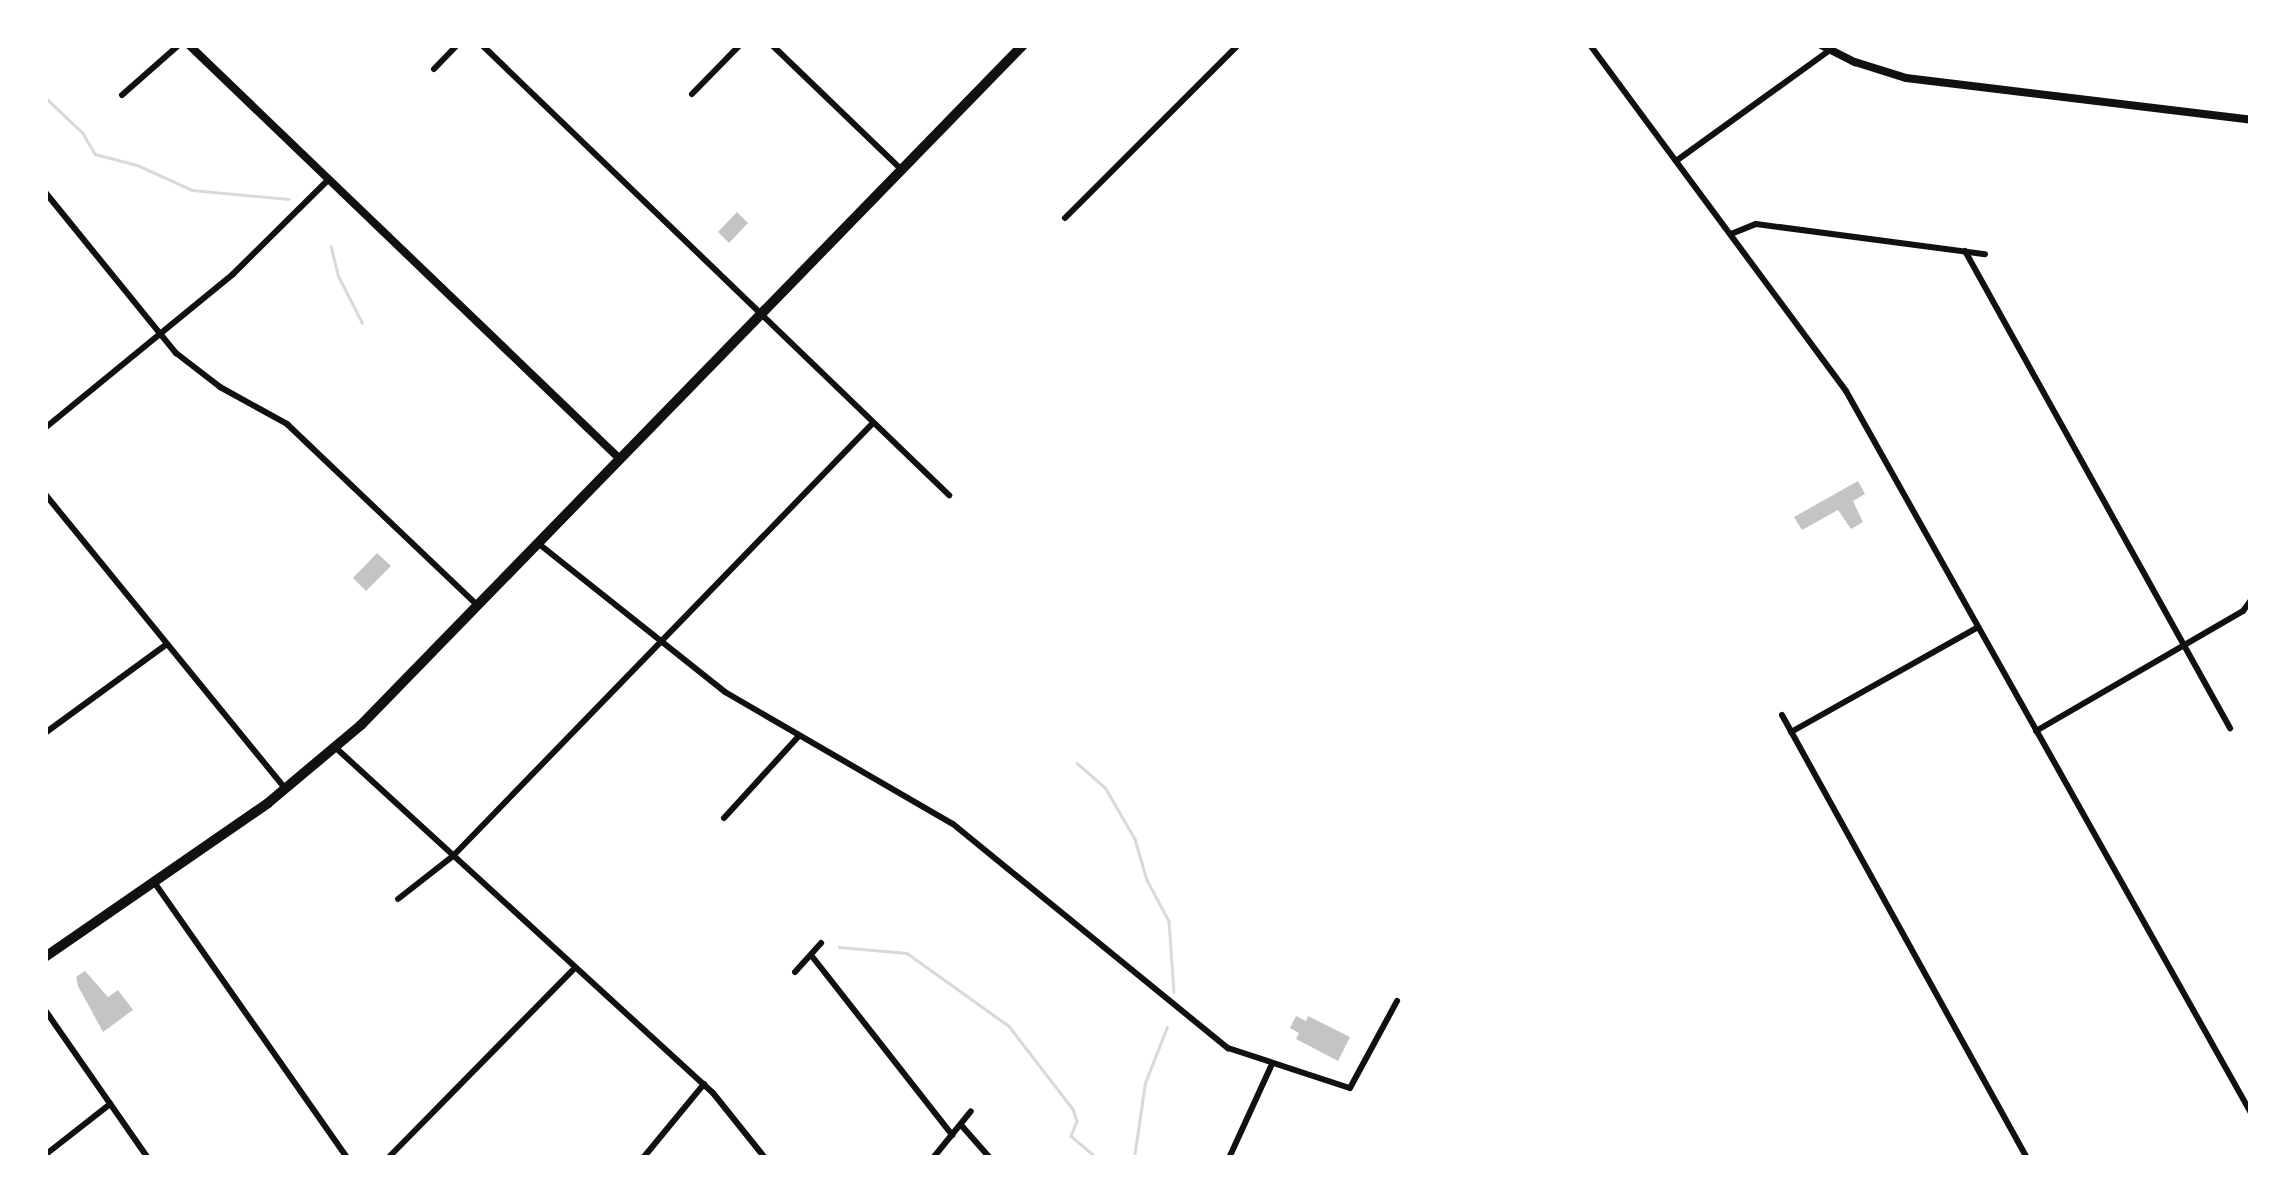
<!DOCTYPE html>
<style>
body{margin:0}
#map{position:relative;width:2296px;height:1203px;overflow:hidden;background:#fff;font-family:Montserrat,sans-serif}
div>[style]{position:absolute}
.stream>*{height:2.5px;margin:-1.25px;padding:0 1.25px;transform-origin:1.25px;border-radius:1.25px;background:#d9d9d9}
.building>*{inset:0;background:#c4c4c4}
.minor>*{height:6px;margin:-3px;padding:0 3px;transform-origin:3px;border-radius:3px;background:#111}
.tertiary>*{height:8px;margin:-4px;padding:0 4px;transform-origin:4px;border-radius:4px;background:#111}
.primary>*{height:10px;margin:-5px;padding:0 5px;transform-origin:5px;border-radius:5px;background:#111}
span{translate:-50% -50%;white-space:nowrap;text-align:center;line-height:1.15;-webkit-text-stroke:10px #fff;paint-order:stroke}
.frame{position:absolute;inset:0;border:48px solid #fff;pointer-events:none}
</style>
<div id="map">
<div class="stream">
<i style="left:45px;top:97px;width:52px;rotate:43.5deg"></i>
<i style="left:83px;top:133px;width:24px;rotate:60deg"></i>
<i style="left:95px;top:154px;width:43px;rotate:14.7deg"></i>
<i style="left:137px;top:165px;width:60px;rotate:24.4deg"></i>
<i style="left:192px;top:190px;width:97px;rotate:5.3deg"></i>
<i style="left:331px;top:246px;width:32px;rotate:76deg"></i>
<i style="left:339px;top:277px;width:51px;rotate:62.9deg"></i>
<i style="left:1077px;top:763px;width:37px;rotate:41deg"></i>
<i style="left:1105px;top:787px;width:60px;rotate:60deg"></i>
<i style="left:1135px;top:839px;width:43px;rotate:73.7deg"></i>
<i style="left:1147px;top:880px;width:47px;rotate:61.8deg"></i>
<i style="left:1169px;top:921px;width:71px;rotate:86deg"></i>
<i style="left:839px;top:947px;width:68px;rotate:5deg"></i>
<i style="left:907px;top:953px;width:125px;rotate:35.6deg"></i>
<i style="left:1009px;top:1026px;width:105px;rotate:52.4deg"></i>
<i style="left:1073px;top:1109px;width:13px;rotate:72deg"></i>
<i style="left:1077px;top:1121px;width:16px;rotate:112deg"></i>
<i style="left:1071px;top:1136px;width:34px;rotate:40deg"></i>
<i style="left:1134px;top:1158px;width:76px;rotate:-81.7deg"></i>
<i style="left:1145px;top:1083px;width:60px;rotate:-68.6deg"></i>
</div>
<div class="building">
<i style="clip-path:polygon(737px 212px,748px 223px,729px 243px,718px 232px)"></i>
<i style="clip-path:polygon(1858px 481px,1865px 494px,1853px 501px,1863px 522px,1851px 529px,1838px 510px,1802px 530px,1794px 517px)"></i>
<i style="clip-path:polygon(377px 553px,391px 566px,366px 591px,353px 578px)"></i>
<i style="clip-path:polygon(85px 971px,108px 997px,118px 990px,133px 1010px,103px 1032px,78px 986px,76px 977px)"></i>
<i style="clip-path:polygon(1296px 1016px,1306px 1021px,1308px 1016px,1350px 1037px,1338px 1061px,1296px 1039px,1299px 1033px,1290px 1028px)"></i>
</div>
<div class="minor">
<i style="left:482px;top:45px;width:649px;rotate:43.94deg"></i>
<i style="left:772px;top:45px;width:179px;rotate:43.9deg"></i>
<i style="left:1590px;top:45px;width:430px;rotate:53.5deg"></i>
<i style="left:1846px;top:391px;width:828px;rotate:60.71deg"></i>
<i style="left:434px;top:69px;width:33px;rotate:-46deg"></i>
<i style="left:692px;top:94px;width:69px;rotate:-45.6deg"></i>
<i style="left:122px;top:95px;width:76px;rotate:-41.3deg"></i>
<i style="left:1676px;top:161px;width:190px;rotate:-35.8deg"></i>
<i style="left:45px;top:192px;width:208px;rotate:50.9deg"></i>
<i style="left:176px;top:353px;width:56px;rotate:37.7deg"></i>
<i style="left:220px;top:387px;width:77px;rotate:28.9deg"></i>
<i style="left:287px;top:424px;width:262px;rotate:43.6deg"></i>
<i style="left:1065px;top:218px;width:245px;rotate:-45deg"></i>
<i style="left:1731px;top:234px;width:27px;rotate:-22deg"></i>
<i style="left:1756px;top:224px;width:231px;rotate:7.5deg"></i>
<i style="left:1965px;top:251px;width:546px;rotate:60.95deg"></i>
<i style="left:45px;top:428px;width:243px;rotate:-39.3deg"></i>
<i style="left:233px;top:274px;width:134px;rotate:-44.7deg"></i>
<i style="left:45px;top:494px;width:380px;rotate:50.8deg"></i>
<i style="left:539px;top:544px;width:238px;rotate:38.5deg"></i>
<i style="left:725px;top:692px;width:263px;rotate:30.1deg"></i>
<i style="left:953px;top:824px;width:355px;rotate:39.2deg"></i>
<i style="left:1228px;top:1048px;width:128px;rotate:18.2deg"></i>
<i style="left:1350px;top:1088px;width:99px;rotate:-61.6deg"></i>
<i style="left:1782px;top:715px;width:506px;rotate:61.06deg"></i>
<i style="left:2036px;top:731px;width:239px;rotate:-30.1deg"></i>
<i style="left:2243px;top:611px;width:14px;rotate:-54deg"></i>
<i style="left:1791px;top:732px;width:214px;rotate:-29.3deg"></i>
<i style="left:45px;top:733px;width:151px;rotate:-36.1deg"></i>
<i style="left:336px;top:748px;width:511px;rotate:42.46deg"></i>
<i style="left:713px;top:1093px;width:83px;rotate:51.3deg"></i>
<i style="left:724px;top:818px;width:111px;rotate:-47.6deg"></i>
<i style="left:154px;top:882px;width:337px;rotate:55deg"></i>
<i style="left:398px;top:899px;width:70px;rotate:-38deg"></i>
<i style="left:453px;top:856px;width:603px;rotate:-45.87deg"></i>
<i style="left:811px;top:955px;width:229px;rotate:51.9deg"></i>
<i style="left:795px;top:972px;width:39px;rotate:-48deg"></i>
<i style="left:45px;top:1010px;width:180px;rotate:55.2deg"></i>
<i style="left:961px;top:1125px;width:44px;rotate:48.7deg"></i>
<i style="left:45px;top:1155px;width:83px;rotate:-38.1deg"></i>
<i style="left:388px;top:1158px;width:267px;rotate:-45.5deg"></i>
<i style="left:643px;top:1158px;width:96px;rotate:-50.5deg"></i>
<i style="left:933px;top:1158px;width:60px;rotate:-51deg"></i>
<i style="left:1229px;top:1158px;width:103px;rotate:-65.4deg"></i>
</div>
<div class="tertiary">
<i style="left:189px;top:45px;width:598px;rotate:43.85deg"></i>
<i style="left:1821px;top:45px;width:38px;rotate:27deg"></i>
<i style="left:1855px;top:62px;width:53px;rotate:17.4deg"></i>
<i style="left:1906px;top:78px;width:348px;rotate:6.9deg"></i>
</div>
<div class="primary">
<i style="left:45px;top:957px;width:271px;rotate:-34.6deg"></i>
<i style="left:268px;top:803px;width:121px;rotate:-40deg"></i>
<i style="left:361px;top:725px;width:949px;rotate:-45.77deg"></i>
</div>
<div class="frame"></div>
</div>
